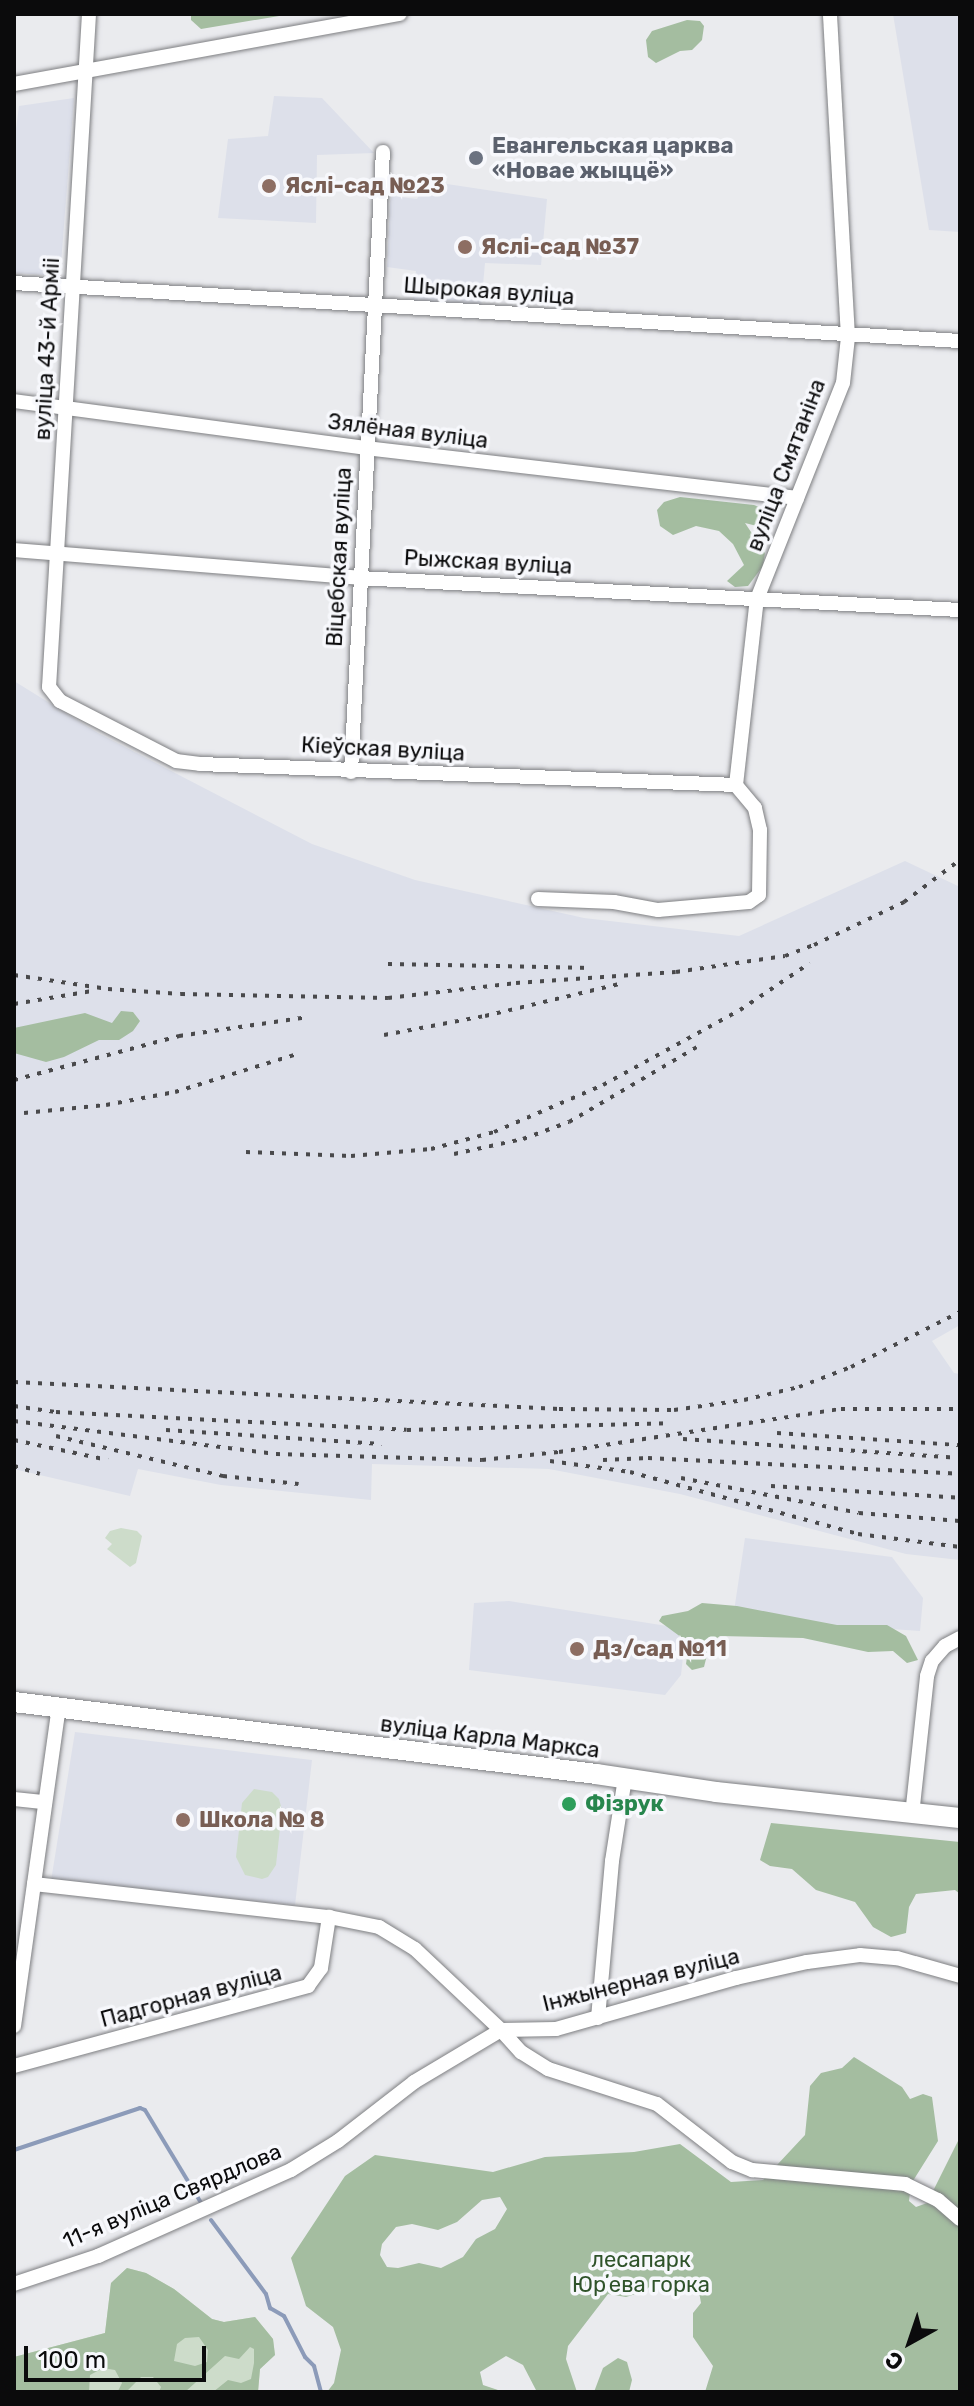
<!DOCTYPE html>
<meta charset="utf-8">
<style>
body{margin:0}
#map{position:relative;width:974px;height:2406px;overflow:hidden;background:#eaebee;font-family:Rubik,sans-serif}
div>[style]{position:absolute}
.built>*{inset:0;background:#dde0ea}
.green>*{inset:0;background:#cddcca}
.forest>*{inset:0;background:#a4bda0}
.stream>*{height:4px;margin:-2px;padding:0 2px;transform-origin:2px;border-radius:2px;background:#8c9bb9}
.roads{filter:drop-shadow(0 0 2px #7e7f82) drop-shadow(0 0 2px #7e7f82)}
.street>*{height:14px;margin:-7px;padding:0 7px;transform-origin:7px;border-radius:7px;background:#fff}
.secondary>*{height:20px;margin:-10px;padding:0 10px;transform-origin:10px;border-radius:10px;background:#fff}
.rail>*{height:4px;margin-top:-2px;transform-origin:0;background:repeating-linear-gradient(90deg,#49494b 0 4px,transparent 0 12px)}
.dots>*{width:22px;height:22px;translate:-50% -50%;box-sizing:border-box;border:4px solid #f7f8fc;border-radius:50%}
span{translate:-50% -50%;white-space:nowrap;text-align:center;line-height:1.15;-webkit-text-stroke:7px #f7f8fc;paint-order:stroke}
.worship-label{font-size:22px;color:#5b616d;font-weight:700}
.left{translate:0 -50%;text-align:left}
.education-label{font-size:22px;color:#785e54;font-weight:700}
.street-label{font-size:22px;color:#0b0b0c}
.leisure-label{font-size:22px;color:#27864d;font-weight:700}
.park-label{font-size:22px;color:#2f532a}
.frame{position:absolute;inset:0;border:16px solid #0b0b0c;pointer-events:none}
.north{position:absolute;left:870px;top:2302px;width:80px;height:80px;-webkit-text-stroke:6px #f7f8fc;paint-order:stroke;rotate:220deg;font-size:22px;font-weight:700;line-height:32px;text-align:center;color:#0b0b0c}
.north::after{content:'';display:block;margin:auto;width:28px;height:36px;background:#0b0b0c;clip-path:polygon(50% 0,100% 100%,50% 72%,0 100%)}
.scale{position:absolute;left:24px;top:2346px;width:182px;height:36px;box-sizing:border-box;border:4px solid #0b0b0c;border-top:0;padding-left:10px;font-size:24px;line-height:28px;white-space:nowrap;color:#0b0b0c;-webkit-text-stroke:6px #f7f8fc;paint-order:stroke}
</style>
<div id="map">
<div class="built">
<i style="clip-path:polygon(893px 14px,960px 14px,960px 232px,929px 230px)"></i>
<i style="clip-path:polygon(274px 96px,322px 98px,374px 153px,317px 155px,316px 223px,218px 218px,228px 139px,268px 136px)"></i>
<i style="clip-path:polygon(74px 98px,60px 276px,14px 273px,14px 144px,19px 106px)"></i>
<i style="clip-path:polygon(427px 181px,547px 199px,541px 265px,485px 263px,481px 307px,412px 303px,416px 271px,387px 267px,390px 201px,392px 196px,417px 199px)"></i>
<i style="clip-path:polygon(14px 681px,98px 733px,312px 844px,415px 880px,584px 918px,739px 936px,905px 861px,960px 887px,960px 1325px,932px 1341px,954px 1373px,960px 1374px,960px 1560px,906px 1554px,680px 1494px,549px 1469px,372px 1464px,371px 1500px,221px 1485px,138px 1469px,130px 1496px,14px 1469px)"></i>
<i style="clip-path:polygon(745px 1538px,892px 1557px,923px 1598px,920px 1631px,733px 1618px)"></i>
<i style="clip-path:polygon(509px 1601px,686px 1629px,681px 1675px,665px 1695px,469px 1670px,474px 1603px)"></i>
<i style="clip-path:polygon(75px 1732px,312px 1760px,295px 1905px,51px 1881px)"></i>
</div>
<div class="green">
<i style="clip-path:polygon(121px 1528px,137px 1531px,142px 1536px,136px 1563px,130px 1567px,107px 1549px,112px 1544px,105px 1538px,110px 1531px)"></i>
<i style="clip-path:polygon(254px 1789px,272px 1792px,279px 1799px,282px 1810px,276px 1865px,268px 1877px,262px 1879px,245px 1875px,236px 1857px,242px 1803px)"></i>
<i style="clip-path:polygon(127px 2268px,146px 2273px,174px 2289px,212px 2319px,224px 2322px,255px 2317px,273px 2339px,275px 2355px,260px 2369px,258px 2392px,14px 2392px,14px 2357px,105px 2333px,111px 2283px)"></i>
</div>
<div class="forest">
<i style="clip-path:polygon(191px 14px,291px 14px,201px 29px,191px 20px)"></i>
<i style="clip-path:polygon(687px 20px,700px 21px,704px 26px,702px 40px,692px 50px,680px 51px,656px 63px,648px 57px,646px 40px,652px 31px)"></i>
<i style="clip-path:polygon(680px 497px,754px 505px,776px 514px,765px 528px,745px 523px,765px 553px,763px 566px,748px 586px,735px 587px,727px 581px,744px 565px,733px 544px,719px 531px,696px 526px,673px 535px,660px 526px,657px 510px,664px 502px)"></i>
<i style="clip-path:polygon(121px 1011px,133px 1012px,140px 1021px,133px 1031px,119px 1040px,99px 1040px,64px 1057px,46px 1062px,14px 1053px,14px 1028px,85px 1013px,112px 1023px)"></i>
<i style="clip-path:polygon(702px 1603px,737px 1606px,837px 1625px,887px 1625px,906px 1636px,918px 1660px,907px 1663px,893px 1651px,868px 1652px,803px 1638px,720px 1636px,710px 1643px,704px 1667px,692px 1670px,686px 1664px,689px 1643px,659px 1621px,662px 1616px,688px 1611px)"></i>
<i style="clip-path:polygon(771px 1823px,960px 1842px,960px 1894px,955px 1890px,916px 1894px,909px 1907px,906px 1933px,891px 1937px,873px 1927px,855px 1902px,816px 1890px,792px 1869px,770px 1866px,760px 1860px)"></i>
<i style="clip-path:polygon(evenodd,854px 2057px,902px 2087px,910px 2099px,923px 2094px,932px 2097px,938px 2141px,911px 2184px,909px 2201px,916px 2207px,927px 2203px,960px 2137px,960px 2392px,705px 2392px,713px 2366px,693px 2337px,693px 2313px,701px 2303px,699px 2292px,676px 2294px,654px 2282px,645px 2291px,626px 2297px,608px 2294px,568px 2346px,566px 2359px,577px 2392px,537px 2392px,523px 2365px,506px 2356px,480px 2372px,483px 2385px,504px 2392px,327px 2392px,334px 2383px,341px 2350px,333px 2327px,306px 2306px,291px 2258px,345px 2176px,375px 2155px,493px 2172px,545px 2157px,634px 2152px,680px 2144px,731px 2182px,763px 2180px,805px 2135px,810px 2086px,821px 2073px,842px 2068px,854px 2057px,500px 2197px,507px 2209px,495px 2229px,476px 2239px,463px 2257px,441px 2268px,419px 2263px,398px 2268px,387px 2267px,380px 2255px,382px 2244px,396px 2227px,412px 2224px,438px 2230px,457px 2222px,482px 2200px,500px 2197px)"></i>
<i style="clip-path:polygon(evenodd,127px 2268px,146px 2273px,174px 2289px,212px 2319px,224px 2322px,255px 2317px,273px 2339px,275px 2355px,260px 2369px,258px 2392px,213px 2392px,228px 2380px,241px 2383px,251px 2379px,254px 2363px,254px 2349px,250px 2347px,239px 2359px,225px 2356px,185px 2392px,159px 2392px,161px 2387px,153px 2377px,141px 2377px,126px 2392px,121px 2392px,118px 2391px,122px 2383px,115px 2370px,103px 2368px,90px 2375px,89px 2392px,14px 2392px,14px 2357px,105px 2333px,111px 2283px,127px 2268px,199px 2337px,208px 2350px,207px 2362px,195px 2366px,174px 2361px,177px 2344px,185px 2338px,199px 2337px)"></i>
<i style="clip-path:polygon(618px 2358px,627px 2362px,632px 2380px,629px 2392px,594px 2392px,603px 2368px)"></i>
</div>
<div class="stream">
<i style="left:14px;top:2150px;width:133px;rotate:-18.4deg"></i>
<i style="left:140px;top:2108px;width:5px;rotate:22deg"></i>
<i style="left:145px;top:2110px;width:109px;rotate:58.9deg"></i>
<i style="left:211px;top:2220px;width:92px;rotate:53.4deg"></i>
<i style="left:266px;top:2294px;width:15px;rotate:74deg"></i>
<i style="left:270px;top:2308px;width:16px;rotate:30deg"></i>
<i style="left:284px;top:2316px;width:46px;rotate:62.9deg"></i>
<i style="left:305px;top:2357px;width:13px;rotate:45deg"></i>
<i style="left:314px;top:2366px;width:27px;rotate:75deg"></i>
</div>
<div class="roads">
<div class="street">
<i style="left:89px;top:14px;width:674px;rotate:93.4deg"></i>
<i style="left:49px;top:687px;width:18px;rotate:52deg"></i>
<i style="left:60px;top:701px;width:131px;rotate:27.3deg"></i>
<i style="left:176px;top:761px;width:24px;rotate:7deg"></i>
<i style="left:200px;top:764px;width:536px;rotate:2.24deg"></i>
<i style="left:14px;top:84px;width:392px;rotate:-10.3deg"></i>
<i style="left:14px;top:283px;width:948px;rotate:3.51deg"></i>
<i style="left:14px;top:401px;width:355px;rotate:7.6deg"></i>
<i style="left:366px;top:448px;width:434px;rotate:6.6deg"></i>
<i style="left:14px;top:550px;width:346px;rotate:4.6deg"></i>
<i style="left:359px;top:578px;width:602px;rotate:3.05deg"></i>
<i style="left:351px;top:772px;width:621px;rotate:-87.05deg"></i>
<i style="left:736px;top:785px;width:187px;rotate:-83.6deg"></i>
<i style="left:757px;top:599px;width:232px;rotate:-68.3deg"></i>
<i style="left:843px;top:383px;width:46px;rotate:-83.8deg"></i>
<i style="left:848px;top:337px;width:324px;rotate:-93.2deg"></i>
<i style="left:538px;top:899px;width:76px;rotate:2.3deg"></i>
<i style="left:614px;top:902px;width:45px;rotate:10.3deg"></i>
<i style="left:658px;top:910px;width:91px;rotate:-5deg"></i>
<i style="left:749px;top:902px;width:12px;rotate:-35deg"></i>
<i style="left:759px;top:895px;width:65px;rotate:-89.1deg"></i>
<i style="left:760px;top:830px;width:23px;rotate:-103deg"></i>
<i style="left:755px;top:808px;width:30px;rotate:-130deg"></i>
<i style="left:14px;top:1799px;width:31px;rotate:6deg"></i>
<i style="left:912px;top:1815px;width:140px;rotate:-83.8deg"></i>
<i style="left:927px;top:1676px;width:16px;rotate:-72deg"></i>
<i style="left:932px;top:1661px;width:20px;rotate:-49deg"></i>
<i style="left:945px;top:1646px;width:17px;rotate:-28deg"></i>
<i style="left:34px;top:1884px;width:297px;rotate:6.4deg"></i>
<i style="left:329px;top:1917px;width:51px;rotate:11.3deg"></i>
<i style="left:379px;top:1927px;width:42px;rotate:31.4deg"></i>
<i style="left:415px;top:1949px;width:118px;rotate:43.3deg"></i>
<i style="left:501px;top:2030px;width:55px;rotate:-1deg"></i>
<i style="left:556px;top:2029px;width:187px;rotate:-15.8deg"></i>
<i style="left:736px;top:1978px;width:73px;rotate:-12.7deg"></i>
<i style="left:807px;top:1962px;width:53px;rotate:-7.5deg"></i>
<i style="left:860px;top:1955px;width:37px;rotate:5deg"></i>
<i style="left:897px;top:1958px;width:66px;rotate:15.9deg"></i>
<i style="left:598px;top:2018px;width:158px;rotate:-84.9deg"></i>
<i style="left:612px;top:1861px;width:84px;rotate:-81.1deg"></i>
<i style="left:14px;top:2026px;width:322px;rotate:-82deg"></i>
<i style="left:14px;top:2066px;width:305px;rotate:-15.2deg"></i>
<i style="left:308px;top:1986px;width:22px;rotate:-54deg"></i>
<i style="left:321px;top:1968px;width:52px;rotate:-81.1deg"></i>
<i style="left:14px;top:2284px;width:89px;rotate:-18.4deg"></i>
<i style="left:98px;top:2256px;width:211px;rotate:-24deg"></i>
<i style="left:291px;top:2170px;width:55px;rotate:-31.7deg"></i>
<i style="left:338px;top:2141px;width:96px;rotate:-37.8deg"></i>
<i style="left:414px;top:2082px;width:101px;rotate:-30.9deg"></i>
<i style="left:501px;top:2030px;width:30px;rotate:48deg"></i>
<i style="left:521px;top:2052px;width:32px;rotate:32deg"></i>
<i style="left:548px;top:2069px;width:114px;rotate:17.8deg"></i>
<i style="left:657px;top:2104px;width:95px;rotate:37.7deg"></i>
<i style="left:732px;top:2162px;width:22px;rotate:22deg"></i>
<i style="left:752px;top:2170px;width:154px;rotate:5.2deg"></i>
<i style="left:905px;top:2184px;width:37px;rotate:26deg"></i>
<i style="left:938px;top:2200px;width:29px;rotate:41deg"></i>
</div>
<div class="secondary">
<i style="left:14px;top:1702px;width:586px;rotate:7.05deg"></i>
<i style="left:596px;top:1774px;width:121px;rotate:8.5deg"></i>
<i style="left:716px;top:1792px;width:245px;rotate:6.1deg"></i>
</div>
</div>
<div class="rail">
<i style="left:388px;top:964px;width:204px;rotate:1.1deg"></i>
<i style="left:14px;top:975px;width:95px;rotate:8.5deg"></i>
<i style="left:108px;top:989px;width:73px;rotate:3.9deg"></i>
<i style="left:181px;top:994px;width:207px;rotate:1.1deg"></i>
<i style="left:388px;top:998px;width:129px;rotate:-6.7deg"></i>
<i style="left:516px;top:983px;width:160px;rotate:-3.9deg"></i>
<i style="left:676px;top:972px;width:110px;rotate:-8.4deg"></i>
<i style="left:785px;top:956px;width:31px;rotate:-21deg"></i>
<i style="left:814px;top:945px;width:100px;rotate:-25.5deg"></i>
<i style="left:904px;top:902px;width:70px;rotate:-36.9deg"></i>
<i style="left:14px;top:1004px;width:79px;rotate:-9.5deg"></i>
<i style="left:384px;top:1035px;width:103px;rotate:-10.7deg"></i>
<i style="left:485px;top:1016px;width:138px;rotate:-13.4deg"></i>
<i style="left:14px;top:1080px;width:171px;rotate:-14.9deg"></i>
<i style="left:179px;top:1036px;width:129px;rotate:-8.4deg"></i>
<i style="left:24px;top:1113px;width:82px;rotate:-5.6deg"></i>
<i style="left:106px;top:1105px;width:70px;rotate:-10.7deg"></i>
<i style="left:175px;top:1092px;width:131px;rotate:-17.3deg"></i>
<i style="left:246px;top:1152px;width:105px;rotate:2.2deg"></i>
<i style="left:351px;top:1156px;width:80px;rotate:-5deg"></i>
<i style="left:431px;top:1149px;width:65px;rotate:-15.1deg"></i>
<i style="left:494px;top:1132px;width:119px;rotate:-23.3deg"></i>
<i style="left:603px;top:1085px;width:156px;rotate:-28.7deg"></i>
<i style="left:740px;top:1010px;width:84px;rotate:-33.9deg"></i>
<i style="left:454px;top:1154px;width:71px;rotate:-12.3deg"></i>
<i style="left:523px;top:1139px;width:49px;rotate:-20.3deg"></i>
<i style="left:569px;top:1122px;width:148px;rotate:-30.4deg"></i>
<i style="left:14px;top:1382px;width:546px;rotate:2.84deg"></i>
<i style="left:559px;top:1409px;width:115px;rotate:0.5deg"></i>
<i style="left:674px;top:1410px;width:71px;rotate:-8.1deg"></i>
<i style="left:744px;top:1400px;width:57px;rotate:-13.3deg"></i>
<i style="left:799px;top:1387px;width:56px;rotate:-21deg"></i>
<i style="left:851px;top:1367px;width:122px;rotate:-26.8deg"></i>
<i style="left:14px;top:1406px;width:42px;rotate:8.1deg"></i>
<i style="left:56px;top:1412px;width:351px;rotate:2.9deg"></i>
<i style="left:407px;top:1430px;width:262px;rotate:-1.5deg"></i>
<i style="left:14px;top:1421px;width:264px;rotate:7.2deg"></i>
<i style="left:276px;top:1454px;width:206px;rotate:1.7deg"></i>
<i style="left:482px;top:1460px;width:77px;rotate:-5.9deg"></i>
<i style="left:559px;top:1452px;width:285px;rotate:-8.7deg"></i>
<i style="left:841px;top:1409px;width:119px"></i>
<i style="left:166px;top:1430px;width:216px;rotate:3.7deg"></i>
<i style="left:777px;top:1433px;width:183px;rotate:3.8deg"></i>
<i style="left:56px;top:1436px;width:172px;rotate:13.5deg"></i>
<i style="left:223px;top:1476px;width:76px;rotate:6deg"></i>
<i style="left:683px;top:1439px;width:278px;rotate:3.9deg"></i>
<i style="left:14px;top:1440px;width:96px;rotate:12deg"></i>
<i style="left:603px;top:1460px;width:45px;rotate:-2.5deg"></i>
<i style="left:648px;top:1458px;width:312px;rotate:2.9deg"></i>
<i style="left:550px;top:1461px;width:81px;rotate:7.8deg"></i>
<i style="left:630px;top:1472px;width:236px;rotate:15.2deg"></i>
<i style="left:858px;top:1534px;width:103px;rotate:7.3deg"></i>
<i style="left:14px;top:1466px;width:27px;rotate:17deg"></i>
<i style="left:681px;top:1478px;width:181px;rotate:11.1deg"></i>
<i style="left:859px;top:1513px;width:101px;rotate:4.5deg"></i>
<i style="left:771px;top:1486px;width:189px;rotate:3.6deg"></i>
</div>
<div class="dots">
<i style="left:476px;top:158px;background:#6b7280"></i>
<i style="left:269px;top:186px;background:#8d6e63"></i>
<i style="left:465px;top:247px;background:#8d6e63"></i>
<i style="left:577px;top:1649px;background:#8d6e63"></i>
<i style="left:569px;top:1804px;background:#2e9e5b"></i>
<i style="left:183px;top:1820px;background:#8d6e63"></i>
</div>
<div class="worship-label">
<span class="left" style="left:492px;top:158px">Евангельская царква<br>«Новае жыццё»</span>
</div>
<div class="education-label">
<span class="left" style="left:285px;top:186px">Яслі-сад №23</span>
<span class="left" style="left:481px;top:247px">Яслі-сад №37</span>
<span class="left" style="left:593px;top:1649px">Дз/сад №11</span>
<span class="left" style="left:199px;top:1820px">Школа № 8</span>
</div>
<div class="street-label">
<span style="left:489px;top:291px;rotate:4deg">Шырокая вуліца</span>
<span style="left:47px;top:349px;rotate:-87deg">вуліца 43-й Арміі</span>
<span style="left:408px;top:431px;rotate:7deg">Зялёная вуліца</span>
<span style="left:786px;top:465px;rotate:-69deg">вуліца Смятаніна</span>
<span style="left:339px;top:557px;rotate:-87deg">Віцебская вуліца</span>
<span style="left:488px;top:562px;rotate:3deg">Рыжская вуліца</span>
<span style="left:383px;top:749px;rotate:3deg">Кіеўская вуліца</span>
<span style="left:490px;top:1737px;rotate:7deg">вуліца Карла Маркса</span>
<span style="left:641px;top:1980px;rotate:-14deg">Інжынерная вуліца</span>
<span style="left:191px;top:1996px;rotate:-15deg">Падгорная вуліца</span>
<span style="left:172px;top:2196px;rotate:-23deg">11-я вуліца Свярдлова</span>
</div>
<div class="leisure-label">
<span class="left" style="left:585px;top:1804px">Фізрук</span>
</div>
<div class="park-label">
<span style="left:641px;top:2272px">лесапарк<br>Юрʼева горка</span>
</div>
<div class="frame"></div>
<div class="north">С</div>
<div class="scale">100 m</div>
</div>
